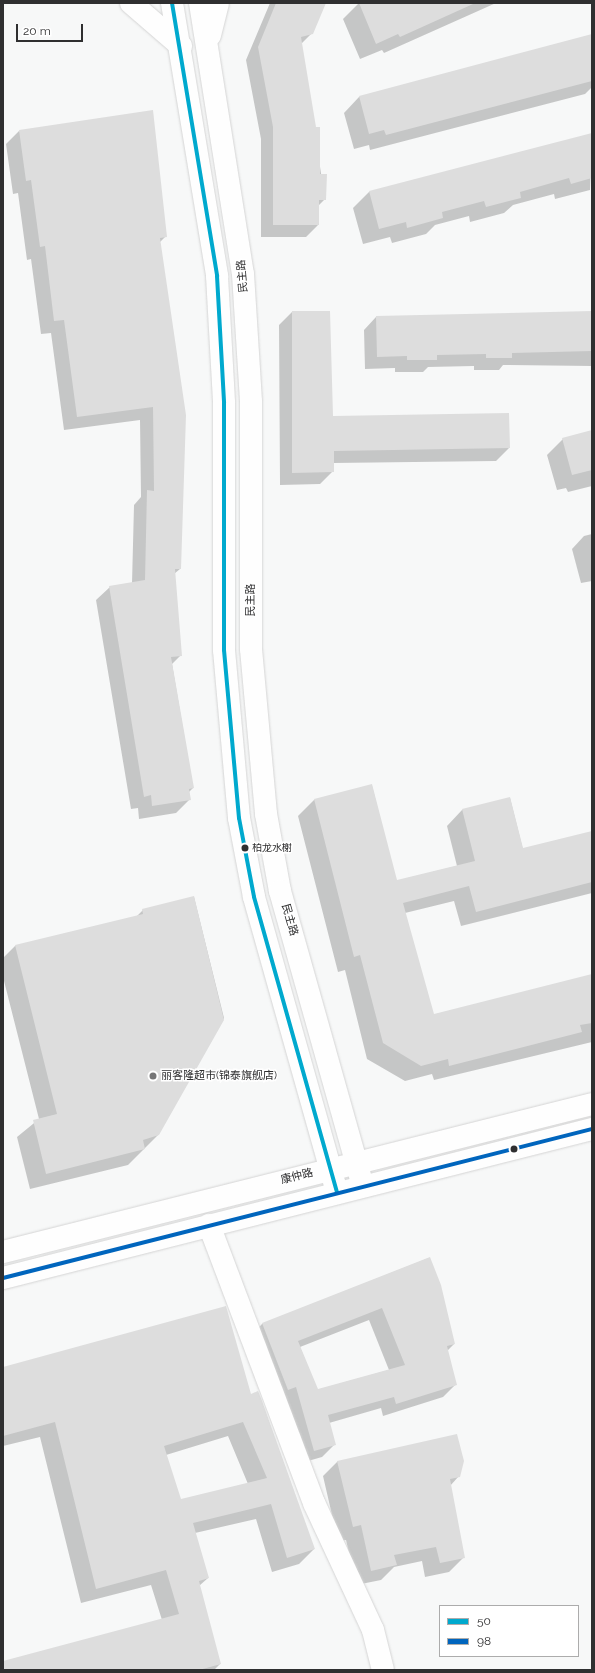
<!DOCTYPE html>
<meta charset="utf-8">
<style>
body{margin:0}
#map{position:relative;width:595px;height:1673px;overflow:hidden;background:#f7f8f8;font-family:Raleway,"Noto Sans SC",sans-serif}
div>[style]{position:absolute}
.shadow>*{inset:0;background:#0003}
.building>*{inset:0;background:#ddd}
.roads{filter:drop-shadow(0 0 1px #d4d4d4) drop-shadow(0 0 1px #d4d4d4)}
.minor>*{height:22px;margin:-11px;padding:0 11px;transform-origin:11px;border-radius:11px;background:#fefefe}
.major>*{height:22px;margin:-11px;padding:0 11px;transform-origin:11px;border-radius:11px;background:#fefefe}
.bus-1>*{height:4px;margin:-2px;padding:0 2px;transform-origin:2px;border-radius:2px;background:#00a9ce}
.bus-2>*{height:4px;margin:-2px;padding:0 2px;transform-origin:2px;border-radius:2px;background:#0065bd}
.dots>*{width:11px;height:11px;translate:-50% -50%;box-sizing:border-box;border:2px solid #fff;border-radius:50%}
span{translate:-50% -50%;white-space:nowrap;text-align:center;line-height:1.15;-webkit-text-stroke:3px #fff;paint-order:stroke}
.bus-label{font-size:10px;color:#2f2f30}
.left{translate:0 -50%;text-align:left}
.street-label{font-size:11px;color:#2f2f30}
.poi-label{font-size:11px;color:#2f2f30}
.frame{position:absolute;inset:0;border:4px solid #2f2f30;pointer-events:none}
.legend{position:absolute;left:439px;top:1605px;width:140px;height:52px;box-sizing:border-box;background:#fff;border:1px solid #acacac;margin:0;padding:5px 7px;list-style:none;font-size:12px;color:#2f2f30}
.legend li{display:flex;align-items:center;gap:8px;height:20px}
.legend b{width:20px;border:1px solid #acacac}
.scale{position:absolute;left:16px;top:24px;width:67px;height:18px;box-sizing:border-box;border:2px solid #2f2f30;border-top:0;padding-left:5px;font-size:12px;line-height:14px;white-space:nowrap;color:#2f2f30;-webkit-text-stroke:3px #fff;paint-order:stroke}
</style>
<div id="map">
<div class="shadow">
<i style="clip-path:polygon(270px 3px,323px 3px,312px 33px,301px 44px,325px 199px,318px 206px,318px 225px,306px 237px,261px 237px,261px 139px,246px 60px)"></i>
<i style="clip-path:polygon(359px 3px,496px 3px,384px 53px,382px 50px,360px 59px,343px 19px)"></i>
<i style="clip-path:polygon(592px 35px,592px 87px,585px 94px,370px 150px,369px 145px,354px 149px,344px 113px,359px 97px)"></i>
<i style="clip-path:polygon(19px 131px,166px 236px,160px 242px,180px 569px,174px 574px,181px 655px,172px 664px,193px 788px,189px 792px,190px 799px,176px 813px,139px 819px,138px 808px,131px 809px,96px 600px,110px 587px,132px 583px,134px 505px,141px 497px,140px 420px,64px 430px,51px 333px,41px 334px,31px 259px,27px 260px,18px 193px,13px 194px,6px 144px)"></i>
<i style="clip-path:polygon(592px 134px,590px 190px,555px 199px,554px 194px,513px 205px,504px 213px,470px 222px,469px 216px,435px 225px,426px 234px,392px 243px,390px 237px,363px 244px,353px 208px,369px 192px)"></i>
<i style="clip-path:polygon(292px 312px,329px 312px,332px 417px,508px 414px,509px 448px,496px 461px,333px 463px,333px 471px,320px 484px,280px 485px,279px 325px)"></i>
<i style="clip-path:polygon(592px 312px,592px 366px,503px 365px,499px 370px,474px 370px,474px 366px,428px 367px,423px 372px,395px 372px,395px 368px,365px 369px,364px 330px,376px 317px)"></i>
<i style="clip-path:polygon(592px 431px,592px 486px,568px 492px,566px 488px,557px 490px,547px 455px,563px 439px)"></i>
<i style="clip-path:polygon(592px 534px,592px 581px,581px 583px,572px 549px,584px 536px)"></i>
<i style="clip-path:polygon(372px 786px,396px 881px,457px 866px,447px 826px,462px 810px,510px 798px,523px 850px,592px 832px,592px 893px,461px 926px,454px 901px,405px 913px,433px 1015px,592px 975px,592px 1042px,434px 1080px,432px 1074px,405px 1081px,367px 1059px,345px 970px,338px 972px,298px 816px,314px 800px)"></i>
<i style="clip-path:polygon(194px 897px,224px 1018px,158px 1135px,128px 1165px,30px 1189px,17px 1137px,39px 1119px,3px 977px,3px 958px,15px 946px,136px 917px,143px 910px)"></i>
<i style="clip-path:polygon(evenodd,429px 1258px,454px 1344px,447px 1351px,456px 1384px,443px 1397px,383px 1416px,381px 1408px,329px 1423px,335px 1444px,322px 1457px,301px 1463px,250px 1337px,262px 1324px,429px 1258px,369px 1320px,389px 1370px,317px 1390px,300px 1347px,369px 1320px)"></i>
<i style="clip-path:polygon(evenodd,3px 1368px,250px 1395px,314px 1549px,299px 1564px,272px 1572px,256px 1519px,195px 1533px,208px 1578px,199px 1586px,220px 1664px,214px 1670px,3px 1670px,3px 1662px,162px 1620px,151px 1585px,81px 1603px,40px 1437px,3px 1446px,3px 1368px,228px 1436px,248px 1484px,180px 1501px,166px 1455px,228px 1436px)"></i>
<i style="clip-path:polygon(338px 1461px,459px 1476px,450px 1486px,464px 1557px,449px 1572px,425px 1577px,422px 1561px,394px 1567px,381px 1580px,356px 1585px,346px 1540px,338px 1541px,323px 1476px)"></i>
</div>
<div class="building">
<i style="clip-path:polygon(276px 3px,326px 3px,313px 34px,301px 37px,316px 127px,320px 127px,320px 174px,327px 174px,326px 200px,319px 200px,319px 225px,273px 225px,273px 127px,258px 47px)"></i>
<i style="clip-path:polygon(359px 3px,473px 3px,473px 4px,400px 37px,398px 34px,376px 44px)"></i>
<i style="clip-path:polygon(592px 34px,592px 81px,386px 135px,384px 130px,369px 134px,359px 96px)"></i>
<i style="clip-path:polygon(153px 110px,167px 237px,160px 238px,186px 415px,181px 569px,175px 569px,182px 656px,171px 657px,194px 788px,189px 789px,191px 800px,152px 806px,151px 795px,144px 797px,109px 586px,145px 580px,147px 490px,154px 491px,153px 407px,77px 417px,64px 320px,54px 321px,45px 246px,40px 247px,31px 180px,26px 181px,19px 130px)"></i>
<i style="clip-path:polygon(592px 133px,592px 178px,571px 184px,569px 178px,520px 192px,521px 198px,486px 207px,484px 201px,442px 212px,443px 218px,407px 228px,406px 222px,379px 229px,369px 191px)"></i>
<i style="clip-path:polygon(292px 311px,330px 311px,333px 416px,509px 413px,510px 448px,334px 451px,334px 472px,292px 473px)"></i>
<i style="clip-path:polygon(592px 311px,592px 351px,512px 353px,512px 358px,486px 358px,486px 354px,437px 355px,437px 360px,407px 360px,407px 356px,377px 357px,376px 316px)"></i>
<i style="clip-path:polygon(592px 430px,592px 470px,572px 475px,562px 438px)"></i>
<i style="clip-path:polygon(372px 784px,397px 880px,475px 861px,462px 809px,510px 797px,523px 848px,592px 831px,592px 882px,476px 912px,469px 886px,403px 903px,434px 1014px,592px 974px,592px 1023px,580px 1025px,582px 1032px,449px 1066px,448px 1059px,421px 1066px,383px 1043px,360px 955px,354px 957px,314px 799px)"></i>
<i style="clip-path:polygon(194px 896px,224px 1020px,159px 1135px,143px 1140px,145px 1149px,46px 1174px,33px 1120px,57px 1114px,15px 945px,143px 914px,142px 909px)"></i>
<i style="clip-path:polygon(evenodd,430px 1257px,441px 1285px,455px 1344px,447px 1346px,457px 1385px,396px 1404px,394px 1397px,328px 1415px,336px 1445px,314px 1451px,296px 1387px,288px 1390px,262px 1323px,430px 1257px,382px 1308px,405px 1365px,318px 1389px,298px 1341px,382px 1308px)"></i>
<i style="clip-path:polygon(evenodd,226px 1306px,251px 1394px,258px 1391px,261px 1398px,315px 1549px,287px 1558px,271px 1504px,193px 1523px,209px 1578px,199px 1581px,221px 1664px,199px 1670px,3px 1670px,3px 1661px,179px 1614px,166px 1570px,96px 1589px,55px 1422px,3px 1436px,3px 1367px,226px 1306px,243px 1422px,267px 1478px,181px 1499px,164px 1446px,243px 1422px)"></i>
<i style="clip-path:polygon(457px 1434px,464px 1461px,460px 1477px,450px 1479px,465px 1558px,440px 1563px,436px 1547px,394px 1555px,397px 1565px,371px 1571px,361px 1525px,353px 1527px,337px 1461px)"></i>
</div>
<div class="roads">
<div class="minor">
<i style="left:209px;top:1225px;width:297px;rotate:69.3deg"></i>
<i style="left:314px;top:1503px;width:140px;rotate:65.1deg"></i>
<i style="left:373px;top:1630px;width:41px;rotate:76deg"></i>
</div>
<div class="major">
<i style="left:131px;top:3px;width:66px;rotate:40.7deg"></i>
<i style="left:172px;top:3px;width:277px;rotate:80.6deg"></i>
<i style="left:217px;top:276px;width:127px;rotate:86.8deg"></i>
<i style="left:224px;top:403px;width:247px;rotate:90deg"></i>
<i style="left:224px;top:650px;width:169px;rotate:84.9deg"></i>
<i style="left:239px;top:818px;width:80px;rotate:79.2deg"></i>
<i style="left:254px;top:897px;width:307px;rotate:74.3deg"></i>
<i style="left:200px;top:3px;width:274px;rotate:81deg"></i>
<i style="left:243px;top:274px;width:128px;rotate:86.4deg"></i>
<i style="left:251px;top:402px;width:247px;rotate:90deg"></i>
<i style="left:251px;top:649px;width:166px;rotate:84.8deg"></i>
<i style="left:266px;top:814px;width:78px;rotate:79.7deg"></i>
<i style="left:280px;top:891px;width:306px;rotate:74.3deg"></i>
<i style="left:210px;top:35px;width:33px;rotate:-76deg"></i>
<i style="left:3px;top:1252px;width:607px;rotate:-14.1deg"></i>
<i style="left:3px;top:1278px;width:608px;rotate:-14.2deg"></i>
</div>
</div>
<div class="bus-1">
<i style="left:172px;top:3px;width:277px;rotate:80.6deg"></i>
<i style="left:217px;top:276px;width:127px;rotate:86.8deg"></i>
<i style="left:224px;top:403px;width:247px;rotate:90deg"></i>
<i style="left:224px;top:650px;width:169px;rotate:84.9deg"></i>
<i style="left:239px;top:818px;width:80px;rotate:79.2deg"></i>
<i style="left:254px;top:897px;width:307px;rotate:74.3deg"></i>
</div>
<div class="bus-2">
<i style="left:3px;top:1278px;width:608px;rotate:-14.2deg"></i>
</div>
<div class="dots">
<i style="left:245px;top:848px;background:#2f2f30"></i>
<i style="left:153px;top:1076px;background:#757576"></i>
<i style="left:514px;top:1149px;background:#2f2f30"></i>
</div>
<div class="bus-label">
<span class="left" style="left:252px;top:848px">柏龙水榭</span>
</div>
<div class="street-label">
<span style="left:243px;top:276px;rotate:-95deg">民主路</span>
<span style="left:251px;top:600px;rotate:-90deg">民主路</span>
<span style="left:289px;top:920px;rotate:74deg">民主路</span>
<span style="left:297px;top:1177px;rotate:-14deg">康仲路</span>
</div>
<div class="poi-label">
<span class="left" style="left:161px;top:1076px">丽客隆超市(锦泰旗舰店)</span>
</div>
<div class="frame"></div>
<ul class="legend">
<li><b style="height:5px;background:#00a9ce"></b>50</li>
<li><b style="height:5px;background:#0065bd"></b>98</li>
</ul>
<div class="scale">20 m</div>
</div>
